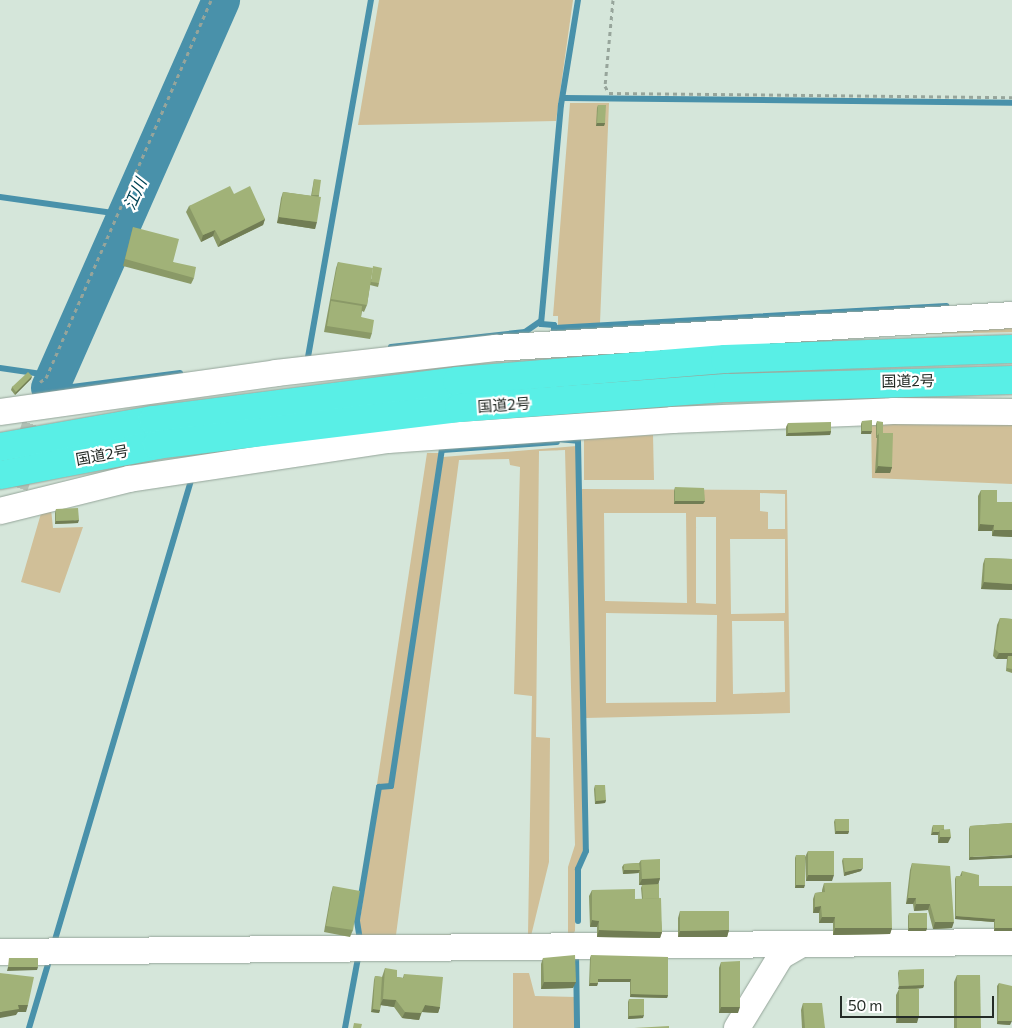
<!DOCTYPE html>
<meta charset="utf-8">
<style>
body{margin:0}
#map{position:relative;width:1012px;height:1028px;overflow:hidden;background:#d5e6da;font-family:Commissioner,"Noto Sans JP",sans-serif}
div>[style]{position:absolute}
.green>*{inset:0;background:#d0bf98}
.stream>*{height:6px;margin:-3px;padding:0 3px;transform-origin:3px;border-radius:3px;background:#4991aa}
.river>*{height:38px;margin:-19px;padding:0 19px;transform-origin:19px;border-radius:19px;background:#4991aa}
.minor-tunnel>*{height:26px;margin-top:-13px;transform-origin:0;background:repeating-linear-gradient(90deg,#b2c1b6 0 26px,transparent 0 39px)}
.path>*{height:3px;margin-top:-1.5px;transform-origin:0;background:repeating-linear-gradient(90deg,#97a59b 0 4px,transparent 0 8px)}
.roads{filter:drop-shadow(0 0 1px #95a59a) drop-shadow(0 0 1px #95a59a)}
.minor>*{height:26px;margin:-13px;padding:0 13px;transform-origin:13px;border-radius:13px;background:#fff}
.highway>*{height:28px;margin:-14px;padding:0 14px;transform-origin:14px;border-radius:14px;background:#59efe6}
.wall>*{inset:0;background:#8a9967}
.shaded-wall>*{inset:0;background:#717d54}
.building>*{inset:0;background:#a1b278}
span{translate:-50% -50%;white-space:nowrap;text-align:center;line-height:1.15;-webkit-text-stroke:4.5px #fff;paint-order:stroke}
.street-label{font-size:15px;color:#242b26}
.water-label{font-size:16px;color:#004355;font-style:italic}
.scale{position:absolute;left:840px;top:996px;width:154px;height:22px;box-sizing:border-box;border:2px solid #242b26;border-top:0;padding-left:6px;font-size:15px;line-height:18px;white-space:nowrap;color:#242b26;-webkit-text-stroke:4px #fff;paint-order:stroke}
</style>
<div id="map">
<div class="green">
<i style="clip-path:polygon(379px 0,573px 0,556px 121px,358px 125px)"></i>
<i style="clip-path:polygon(570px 103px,609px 103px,600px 323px,558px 326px,558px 316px,553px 316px)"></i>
<i style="clip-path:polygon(1012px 323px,1012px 332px,801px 337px)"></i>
<i style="clip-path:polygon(871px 418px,1012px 419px,1012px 484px,872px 478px)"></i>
<i style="clip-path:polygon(653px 435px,654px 480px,584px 480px,584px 438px)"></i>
<i style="clip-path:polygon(evenodd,577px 446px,583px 851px,576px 869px,575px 931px,570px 938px,363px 940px,359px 926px,380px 789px,393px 788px,443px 457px,577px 446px,565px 450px,575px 845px,568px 867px,568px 935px,531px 936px,549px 862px,550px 738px,536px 737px,539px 451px,565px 450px,577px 446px,509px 459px,510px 465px,520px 467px,514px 694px,532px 696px,528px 934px,396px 935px,459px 460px,509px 459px)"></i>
<i style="clip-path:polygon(427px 453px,439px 453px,389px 784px,377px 784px)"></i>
<i style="clip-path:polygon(evenodd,582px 489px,787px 490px,790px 713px,585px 718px,582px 489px,760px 493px,785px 494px,785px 529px,768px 529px,768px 512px,760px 511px,760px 493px,582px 489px,604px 513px,686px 513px,687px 603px,605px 601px,604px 513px,582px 489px,696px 517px,716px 517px,716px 604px,696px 603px,696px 517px,582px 489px,730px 539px,785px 539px,785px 613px,731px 614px,730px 539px,582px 489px,606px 613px,717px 615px,716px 702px,606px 703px,606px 613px,582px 489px,732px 621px,784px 621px,785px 692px,733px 694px,732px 621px)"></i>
<i style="clip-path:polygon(51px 509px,53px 528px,83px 527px,60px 593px,21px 582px,42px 510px)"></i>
<i style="clip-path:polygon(513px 973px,529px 973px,535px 996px,576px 997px,576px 1028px,513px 1028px)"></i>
</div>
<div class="stream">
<i style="left:564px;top:98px;width:448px;rotate:0.6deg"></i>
<i style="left:0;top:197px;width:114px;rotate:8.1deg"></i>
<i style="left:122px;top:214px;width:5px"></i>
<i style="left:554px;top:328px;width:393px;rotate:-3.2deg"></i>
<i style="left:554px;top:331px;width:6px;rotate:-90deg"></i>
<i style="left:554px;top:325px;width:13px;rotate:-176deg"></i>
<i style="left:541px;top:324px;width:220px;rotate:-84.8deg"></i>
<i style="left:561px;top:105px;width:106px;rotate:-80.8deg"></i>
<i style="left:391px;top:347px;width:135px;rotate:-6.4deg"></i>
<i style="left:525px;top:332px;width:19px;rotate:-35deg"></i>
<i style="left:308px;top:357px;width:363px;rotate:-80deg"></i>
<i style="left:0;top:368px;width:56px;rotate:8.3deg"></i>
<i style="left:52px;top:385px;width:20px;rotate:6deg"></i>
<i style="left:72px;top:387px;width:109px;rotate:-7.4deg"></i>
<i style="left:557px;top:439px;width:21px;rotate:5deg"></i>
<i style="left:578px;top:441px;width:410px;rotate:88.9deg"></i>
<i style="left:586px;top:851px;width:20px;rotate:114deg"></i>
<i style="left:578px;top:869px;width:52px;rotate:90deg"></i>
<i style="left:360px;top:940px;width:20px;rotate:-99deg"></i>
<i style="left:357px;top:920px;width:135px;rotate:-80.6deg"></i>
<i style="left:379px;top:787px;width:12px;rotate:-5deg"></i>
<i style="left:391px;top:786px;width:340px;rotate:-81.4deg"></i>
<i style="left:442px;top:450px;width:115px;rotate:-4deg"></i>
<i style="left:54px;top:943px;width:480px;rotate:-73.5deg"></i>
<i style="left:576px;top:952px;width:76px;rotate:89.2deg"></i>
<i style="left:29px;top:1028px;width:70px;rotate:-73.4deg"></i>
<i style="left:345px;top:1028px;width:71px;rotate:-79.5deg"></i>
</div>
<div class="river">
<i style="left:50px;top:388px;width:424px;rotate:-66.2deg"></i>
</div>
<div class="minor-tunnel">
<i style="left:15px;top:487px;width:68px;rotate:-72.1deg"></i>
</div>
<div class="path">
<i style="left:613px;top:0;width:86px;rotate:95.3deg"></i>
<i style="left:605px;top:86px;width:8px;rotate:60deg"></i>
<i style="left:609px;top:93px;width:403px;rotate:0.6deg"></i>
<i style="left:40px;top:382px;width:7px;rotate:-34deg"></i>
<i style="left:46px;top:378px;width:412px;rotate:-66.4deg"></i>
</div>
<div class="roads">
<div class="minor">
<i style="left:0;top:412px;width:279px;rotate:-8deg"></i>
<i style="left:276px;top:373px;width:221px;rotate:-6.5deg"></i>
<i style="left:496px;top:348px;width:517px;rotate:-3.66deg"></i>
<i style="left:0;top:511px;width:133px;rotate:-13.9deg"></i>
<i style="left:129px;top:479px;width:262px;rotate:-8.6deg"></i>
<i style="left:388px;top:440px;width:285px;rotate:-4deg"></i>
<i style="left:672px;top:420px;width:221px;rotate:-2.3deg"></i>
<i style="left:893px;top:411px;width:119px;rotate:0.5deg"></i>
<i style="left:0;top:952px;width:1012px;rotate:-0.57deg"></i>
<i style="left:737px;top:1028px;width:84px;rotate:-58.6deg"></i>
<i style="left:781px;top:956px;width:22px;rotate:-30deg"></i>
</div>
<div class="highway">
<i style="left:0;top:447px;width:155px;rotate:-10deg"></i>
<i style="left:153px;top:420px;width:306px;rotate:-7.3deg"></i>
<i style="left:457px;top:381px;width:269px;rotate:-4.7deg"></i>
<i style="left:725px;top:359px;width:287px;rotate:-2deg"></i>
<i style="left:0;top:475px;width:160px;rotate:-10.8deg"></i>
<i style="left:157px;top:445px;width:304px;rotate:-7deg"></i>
<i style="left:459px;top:408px;width:270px;rotate:-4.3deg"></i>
<i style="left:728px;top:388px;width:284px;rotate:-1.6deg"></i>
</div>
</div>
<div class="wall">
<i style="clip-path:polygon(598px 105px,605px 123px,604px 126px,596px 126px,597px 108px)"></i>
<i style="clip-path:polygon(314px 179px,319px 195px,315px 229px,277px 223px,281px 198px,283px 192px,311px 196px)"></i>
<i style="clip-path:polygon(234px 194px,265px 219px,263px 225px,218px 247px,213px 236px,201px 242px,186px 212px,189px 206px)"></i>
<i style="clip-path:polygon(133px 227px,173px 262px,194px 278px,191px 284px,123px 266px)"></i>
<i style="clip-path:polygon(338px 262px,379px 283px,378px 287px,370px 285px,367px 305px,364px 312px,362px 311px,361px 317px,372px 333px,370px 339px,324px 332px,336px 268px)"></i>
<i style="clip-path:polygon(32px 376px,31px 379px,15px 395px,11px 390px,12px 387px)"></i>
<i style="clip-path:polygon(862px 421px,871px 434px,861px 434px,861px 424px)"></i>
<i style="clip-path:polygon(877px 421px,883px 433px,892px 467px,890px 473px,875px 473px,877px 438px,876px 438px,876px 424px)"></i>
<i style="clip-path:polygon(788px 423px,831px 431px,830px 435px,786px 436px,786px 427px)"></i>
<i style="clip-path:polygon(675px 487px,705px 501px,703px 504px,674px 504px,674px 491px)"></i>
<i style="clip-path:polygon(981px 490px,997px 502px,1012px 502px,1012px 537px,992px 536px,992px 531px,978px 531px,978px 496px)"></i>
<i style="clip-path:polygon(56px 509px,78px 523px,55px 524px,55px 513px)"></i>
<i style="clip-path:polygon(985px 558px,1012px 559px,1012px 590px,981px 589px,983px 564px)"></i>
<i style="clip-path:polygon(1000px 618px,1012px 619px,1012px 673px,1006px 671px,1007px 659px,996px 659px,993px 656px,997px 625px)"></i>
<i style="clip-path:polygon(595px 785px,606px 800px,605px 803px,595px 804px,594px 789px)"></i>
<i style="clip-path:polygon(835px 819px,849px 831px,848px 834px,835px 834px,834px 822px)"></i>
<i style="clip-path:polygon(1012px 823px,969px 860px,969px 829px,970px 826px)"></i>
<i style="clip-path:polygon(933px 825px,944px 829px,948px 843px,938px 843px,938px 835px,931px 835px,932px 828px)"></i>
<i style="clip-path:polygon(808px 851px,832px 881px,806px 881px,805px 857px)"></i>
<i style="clip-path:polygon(796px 855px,804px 888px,795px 888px,795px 858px)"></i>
<i style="clip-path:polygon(843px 858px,861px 871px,844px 876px,842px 861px)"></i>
<i style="clip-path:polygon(641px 860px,660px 878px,658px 885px,662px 932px,660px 938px,597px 937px,597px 927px,590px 927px,589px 896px,592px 890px,635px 899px,642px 899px,641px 888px,642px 885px,639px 885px,639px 873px,623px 874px,622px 867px,624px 864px,639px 863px)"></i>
<i style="clip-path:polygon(912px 863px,952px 928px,933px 929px,928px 910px,914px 911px,913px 904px,906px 904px,910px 870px)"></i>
<i style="clip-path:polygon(962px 871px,979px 886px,1012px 886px,1012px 931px,994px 931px,994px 922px,955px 919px,955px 879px,956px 876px,960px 876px)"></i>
<i style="clip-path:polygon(824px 883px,892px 928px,890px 934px,833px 935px,833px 923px,819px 923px,819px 913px,813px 913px,813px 899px,815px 893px,822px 892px,822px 890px)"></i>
<i style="clip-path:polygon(333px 886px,353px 930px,350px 937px,324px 932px,331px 893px)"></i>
<i style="clip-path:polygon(680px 911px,729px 930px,727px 937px,678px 937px,678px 918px)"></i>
<i style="clip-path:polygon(909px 913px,927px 928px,926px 931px,908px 931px,908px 916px)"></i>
<i style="clip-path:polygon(591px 955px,668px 995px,667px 998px,630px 997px,630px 982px,598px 982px,597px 986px,589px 986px,590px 958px)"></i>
<i style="clip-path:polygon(543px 958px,573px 988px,541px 989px,541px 964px)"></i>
<i style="clip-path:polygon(721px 962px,738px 1013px,719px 1013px,719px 968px)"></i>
<i style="clip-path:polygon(385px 968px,397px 977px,403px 978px,404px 974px,440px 1007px,438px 1013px,422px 1012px,419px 1020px,402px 1018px,394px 1007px,381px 1005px,379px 1013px,371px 1012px,374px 980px,375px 976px,382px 977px)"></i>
<i style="clip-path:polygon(899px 970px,924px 985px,923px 988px,916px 989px,917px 1023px,896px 1023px,896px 995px,899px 989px,898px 973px)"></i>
<i style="clip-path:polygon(957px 975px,981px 1028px,954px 1028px,954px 982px)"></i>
<i style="clip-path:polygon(999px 983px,1010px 1025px,997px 1024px,997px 986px)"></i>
<i style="clip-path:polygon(629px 999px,643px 1018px,628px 1019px,628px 1002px)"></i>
<i style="clip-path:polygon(803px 1003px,825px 1028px,802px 1028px,801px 1010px)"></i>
</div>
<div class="shaded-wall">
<i style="clip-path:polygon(597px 123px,605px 123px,604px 126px,596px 126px)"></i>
<i style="clip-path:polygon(279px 217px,317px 222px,315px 229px,277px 223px)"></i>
<i style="clip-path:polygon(265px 219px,263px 225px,218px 247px,221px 241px)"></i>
<i style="clip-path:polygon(215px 230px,213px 236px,201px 242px,203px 235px)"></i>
<i style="clip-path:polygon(32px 376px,31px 379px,15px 395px,16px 392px)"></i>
<i style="clip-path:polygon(831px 431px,830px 435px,786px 436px,788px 433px)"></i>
<i style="clip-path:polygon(862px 431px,872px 431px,871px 434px,861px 434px)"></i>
<i style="clip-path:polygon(878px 466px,892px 467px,890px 473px,875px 473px)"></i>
<i style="clip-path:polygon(675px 501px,705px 501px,703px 504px,674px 504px)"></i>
<i style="clip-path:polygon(79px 520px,78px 523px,55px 524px,56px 521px)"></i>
<i style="clip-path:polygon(980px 524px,994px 525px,992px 531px,978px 531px)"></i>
<i style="clip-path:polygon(994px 530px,1012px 530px,1012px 537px,992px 536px)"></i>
<i style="clip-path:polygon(984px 582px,1012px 584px,1012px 590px,981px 589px)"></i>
<i style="clip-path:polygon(999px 653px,1012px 653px,1012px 660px,1008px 656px,1007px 659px,996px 659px)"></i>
<i style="clip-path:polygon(606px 800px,605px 803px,595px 804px,596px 801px)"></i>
<i style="clip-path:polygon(836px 831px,849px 831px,848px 834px,835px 834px)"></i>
<i style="clip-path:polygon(933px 832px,939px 832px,938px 835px,931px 835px)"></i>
<i style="clip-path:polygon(940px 837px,951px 837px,948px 843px,938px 843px)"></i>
<i style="clip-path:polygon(1012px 855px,1012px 858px,969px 860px,970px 857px)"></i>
<i style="clip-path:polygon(863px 868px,861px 871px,844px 876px,845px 872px)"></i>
<i style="clip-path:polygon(624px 870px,640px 870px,638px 873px,623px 874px)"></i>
<i style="clip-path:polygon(808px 875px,834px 875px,832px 881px,806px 881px)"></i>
<i style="clip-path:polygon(660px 878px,658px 885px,639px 885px,642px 879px)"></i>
<i style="clip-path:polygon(796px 885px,805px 885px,804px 888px,795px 888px)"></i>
<i style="clip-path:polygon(908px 898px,916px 898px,913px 904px,906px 904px)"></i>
<i style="clip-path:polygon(916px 904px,930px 904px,928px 910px,914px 911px)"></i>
<i style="clip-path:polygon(821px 906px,819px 913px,813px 913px,815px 907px)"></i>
<i style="clip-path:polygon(956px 916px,995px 919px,994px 922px,955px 919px)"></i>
<i style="clip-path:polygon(822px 917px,835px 917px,833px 923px,819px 923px)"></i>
<i style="clip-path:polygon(592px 920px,599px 921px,597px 927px,590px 927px)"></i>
<i style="clip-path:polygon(935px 922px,954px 922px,952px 928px,933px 929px)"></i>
<i style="clip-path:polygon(835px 928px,892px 928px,890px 934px,833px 935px)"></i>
<i style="clip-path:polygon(909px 928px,927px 928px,926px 931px,908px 931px)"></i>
<i style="clip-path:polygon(995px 928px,1012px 928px,1012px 931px,994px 931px)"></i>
<i style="clip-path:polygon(599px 930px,662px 932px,660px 938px,597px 937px)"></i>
<i style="clip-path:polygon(729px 930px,727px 937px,678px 937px,680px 931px)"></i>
<i style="clip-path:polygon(8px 967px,38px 967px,37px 970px,7px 971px)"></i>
<i style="clip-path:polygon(598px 979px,631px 979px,630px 982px,597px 982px)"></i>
<i style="clip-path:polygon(544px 982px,576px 982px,573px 988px,541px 989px)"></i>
<i style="clip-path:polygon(590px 983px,598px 983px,597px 986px,589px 986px)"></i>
<i style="clip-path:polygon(924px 985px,923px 988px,898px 989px,899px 986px)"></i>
<i style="clip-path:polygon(631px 994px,668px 995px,667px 998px,630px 997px)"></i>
<i style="clip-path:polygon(383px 999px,396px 1000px,394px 1007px,380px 1005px)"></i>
<i style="clip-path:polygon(18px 1005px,28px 1005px,26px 1012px,18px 1012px,16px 1015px,0 1018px,0 1012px)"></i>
<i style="clip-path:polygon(425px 1005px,440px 1007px,438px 1013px,422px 1012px)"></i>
<i style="clip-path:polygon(721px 1007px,740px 1007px,738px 1013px,719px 1013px)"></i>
<i style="clip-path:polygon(373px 1009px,380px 1010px,379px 1013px,371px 1012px)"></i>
<i style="clip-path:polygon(405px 1012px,421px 1013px,419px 1020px,402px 1018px)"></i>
<i style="clip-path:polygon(644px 1015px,643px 1018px,628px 1019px,629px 1016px)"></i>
<i style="clip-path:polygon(899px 1016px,919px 1016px,917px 1023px,896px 1023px)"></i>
<i style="clip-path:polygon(998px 1021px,1012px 1021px,1010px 1025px,997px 1024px)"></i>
</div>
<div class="building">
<i style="clip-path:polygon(598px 105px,606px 105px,605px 123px,597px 123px)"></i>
<i style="clip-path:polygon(314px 179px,321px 180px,319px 195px,312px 195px)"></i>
<i style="clip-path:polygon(230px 186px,234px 194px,250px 186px,265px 219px,221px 241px,215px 230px,203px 235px,189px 206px)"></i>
<i style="clip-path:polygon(283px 192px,321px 197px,317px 222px,279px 217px)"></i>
<i style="clip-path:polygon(133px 227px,179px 239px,173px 262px,196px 267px,194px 278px,125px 259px)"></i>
<i style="clip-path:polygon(338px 262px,373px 268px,367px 305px,331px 299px)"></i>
<i style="clip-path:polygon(373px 266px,382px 268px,379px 283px,371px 282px)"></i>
<i style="clip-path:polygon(331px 301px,362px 306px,361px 317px,374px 320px,372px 333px,327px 326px)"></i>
<i style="clip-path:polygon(28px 372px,32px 376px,16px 392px,12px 387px)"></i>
<i style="clip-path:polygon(872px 420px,872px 431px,862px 431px,862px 421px)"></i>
<i style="clip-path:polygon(877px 421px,883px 422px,883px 433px,879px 433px,878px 435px,877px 435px)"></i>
<i style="clip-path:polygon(831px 422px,831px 431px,788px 433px,788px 423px)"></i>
<i style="clip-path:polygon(879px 433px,893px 433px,892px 467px,878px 466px)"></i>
<i style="clip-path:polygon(675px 487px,704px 488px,705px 501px,675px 501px)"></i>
<i style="clip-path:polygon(981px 490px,997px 490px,997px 502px,1012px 502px,1012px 530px,994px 530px,994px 525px,980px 524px)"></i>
<i style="clip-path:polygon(78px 508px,79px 520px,56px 521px,56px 509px)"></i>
<i style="clip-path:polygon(985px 558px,1012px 559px,1012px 584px,984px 582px)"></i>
<i style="clip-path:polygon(1000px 618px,1012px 619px,1012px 653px,999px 653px,995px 649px)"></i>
<i style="clip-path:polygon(1008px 656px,1012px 656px,1012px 669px,1007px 668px)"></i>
<i style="clip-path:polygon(595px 785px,605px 785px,606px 800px,596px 801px)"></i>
<i style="clip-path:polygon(835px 819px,849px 819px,849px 831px,836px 831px)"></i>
<i style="clip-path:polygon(1012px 823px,1012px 855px,970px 857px,970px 826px)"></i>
<i style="clip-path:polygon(933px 825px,944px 825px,944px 829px,940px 830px,939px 832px,933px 832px)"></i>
<i style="clip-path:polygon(950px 829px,951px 837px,940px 837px,940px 830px)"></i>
<i style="clip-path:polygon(808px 851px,834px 851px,834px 875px,808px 875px)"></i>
<i style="clip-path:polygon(796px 855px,805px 855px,805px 885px,796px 885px)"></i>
<i style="clip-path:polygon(843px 858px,863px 858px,863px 868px,845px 872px)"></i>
<i style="clip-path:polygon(660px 859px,660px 878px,642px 879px,641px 860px)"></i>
<i style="clip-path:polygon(639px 863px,640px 870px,624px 870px,624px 864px)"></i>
<i style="clip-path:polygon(912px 863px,950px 866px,954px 922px,935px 922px,930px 904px,916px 904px,916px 898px,908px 898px)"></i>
<i style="clip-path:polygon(962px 871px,979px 875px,979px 886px,1012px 886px,1012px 928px,995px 928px,995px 919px,956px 916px,956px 876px,962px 876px)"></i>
<i style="clip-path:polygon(891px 882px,892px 928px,835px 928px,835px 917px,822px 917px,821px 906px,815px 907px,815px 893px,825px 892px,824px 883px)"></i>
<i style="clip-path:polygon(659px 884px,659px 898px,643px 899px,642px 885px)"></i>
<i style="clip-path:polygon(333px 886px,360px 891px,353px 930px,326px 926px)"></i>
<i style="clip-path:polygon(635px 889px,635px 899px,661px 898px,662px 932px,599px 930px,599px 921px,592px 920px,592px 890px)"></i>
<i style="clip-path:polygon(680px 911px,729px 911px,729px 930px,680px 931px)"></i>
<i style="clip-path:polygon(909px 913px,927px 913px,927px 928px,909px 928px)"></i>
<i style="clip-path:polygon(575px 955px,576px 982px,544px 982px,543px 958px)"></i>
<i style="clip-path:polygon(591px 955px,668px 957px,668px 995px,631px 994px,631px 979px,598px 979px,598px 983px,590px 983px)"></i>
<i style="clip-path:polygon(9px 958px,38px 958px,38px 967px,8px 967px)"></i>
<i style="clip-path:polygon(740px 961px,740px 1007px,721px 1007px,721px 962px)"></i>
<i style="clip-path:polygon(385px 968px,397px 970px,397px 977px,404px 978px,404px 974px,443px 977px,440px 1007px,425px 1005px,421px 1013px,405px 1012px,396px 1000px,383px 999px)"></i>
<i style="clip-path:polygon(924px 969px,924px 985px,899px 986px,899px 970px)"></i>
<i style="clip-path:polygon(0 973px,34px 977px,28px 1005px,18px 1005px,19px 1009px,0 1012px)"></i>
<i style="clip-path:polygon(957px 975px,980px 975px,981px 1028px,957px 1028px)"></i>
<i style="clip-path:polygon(375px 976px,382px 977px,380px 1010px,373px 1009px)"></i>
<i style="clip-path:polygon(999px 983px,1012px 986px,1012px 1021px,998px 1021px)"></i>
<i style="clip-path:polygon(899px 989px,919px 989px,919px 1016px,899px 1016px)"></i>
<i style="clip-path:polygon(629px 999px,644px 999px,644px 1015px,629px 1016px)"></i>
<i style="clip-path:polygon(803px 1003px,822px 1003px,825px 1028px,805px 1028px)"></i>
<i style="clip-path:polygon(354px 1023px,362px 1024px,361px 1028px,353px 1028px)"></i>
<i style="clip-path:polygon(669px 1026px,669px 1028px,634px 1028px)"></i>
</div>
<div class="street-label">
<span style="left:908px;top:381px;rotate:-1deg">国道2号</span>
<span style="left:504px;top:405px;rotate:-4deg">国道2号</span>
<span style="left:102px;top:455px;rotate:-10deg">国道2号</span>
</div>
<div class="water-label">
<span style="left:135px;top:194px;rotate:-66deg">江川</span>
</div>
<div class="scale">50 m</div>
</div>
